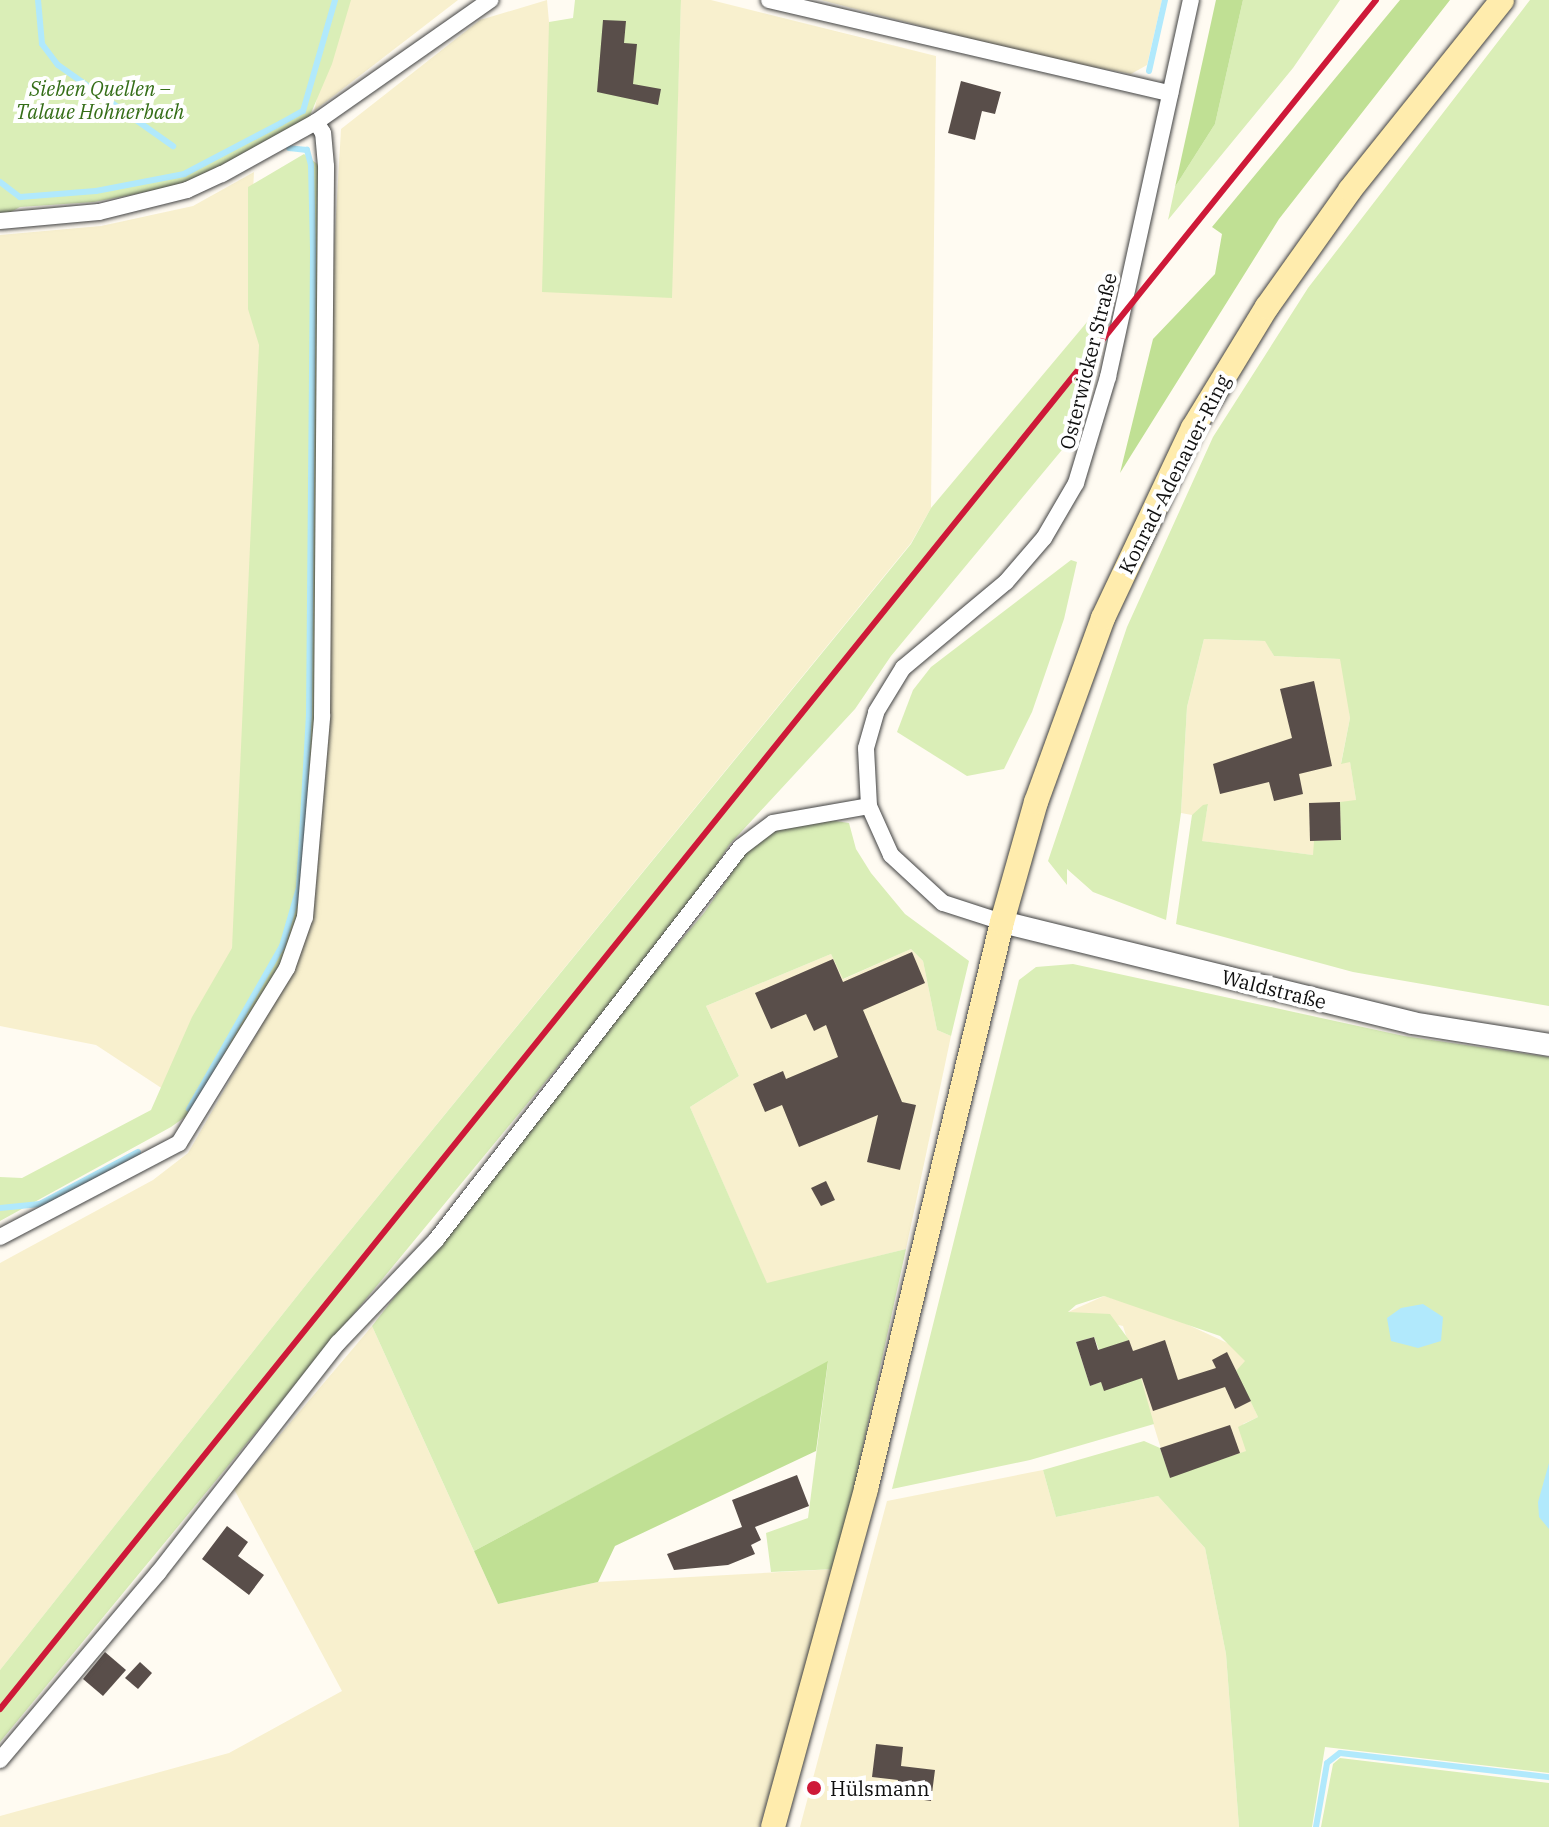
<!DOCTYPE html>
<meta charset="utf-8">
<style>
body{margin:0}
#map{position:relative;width:1549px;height:1827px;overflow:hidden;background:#fffbf2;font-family:"IBM Plex Serif",serif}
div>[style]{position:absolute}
.farmland>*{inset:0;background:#f8f0ce}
.green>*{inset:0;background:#daeeb7}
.forest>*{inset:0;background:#c0e094}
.water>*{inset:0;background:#b1e9fc}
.stream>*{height:6px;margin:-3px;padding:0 3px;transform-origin:3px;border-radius:3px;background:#b1e9fc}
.building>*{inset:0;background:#594e4a}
.roads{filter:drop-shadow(0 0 2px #424242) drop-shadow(0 0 2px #424242)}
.minor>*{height:16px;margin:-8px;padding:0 8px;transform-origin:8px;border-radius:8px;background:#fff}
.tertiary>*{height:22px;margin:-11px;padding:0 11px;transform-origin:11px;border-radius:11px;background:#fff}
.secondary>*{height:24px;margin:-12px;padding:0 12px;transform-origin:12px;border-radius:12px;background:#ffecad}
.rail>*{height:6px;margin:-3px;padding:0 3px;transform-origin:3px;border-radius:3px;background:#ce1938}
.dots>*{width:22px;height:22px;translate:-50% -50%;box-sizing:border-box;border:4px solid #fff;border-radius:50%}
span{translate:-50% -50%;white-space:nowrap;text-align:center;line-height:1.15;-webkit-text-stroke:8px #fff;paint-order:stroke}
.park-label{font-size:20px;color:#356e18;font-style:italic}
.street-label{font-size:20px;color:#0f0f0f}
.poi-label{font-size:20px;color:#0f0f0f}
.left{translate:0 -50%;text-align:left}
</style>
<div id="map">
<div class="farmland">
<i style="clip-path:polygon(340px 0,458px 0,314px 111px)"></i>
<i style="clip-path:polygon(547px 0,549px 22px,671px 298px,681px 0,711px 0,936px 56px,931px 508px,911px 543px,313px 1276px,0 1670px,0 1263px,153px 1180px,188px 1153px,292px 972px,341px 129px,480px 20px)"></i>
<i style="clip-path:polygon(821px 0,1162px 0,1147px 65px,1131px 74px,1037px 56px)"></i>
<i style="clip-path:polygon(254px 172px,248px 287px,263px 334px,238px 913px,230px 960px,172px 1095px,96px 1045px,0 1026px,0 235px,101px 226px,193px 206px)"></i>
<i style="clip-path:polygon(1204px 639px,1266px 641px,1274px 656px,1341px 659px,1345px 665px,1350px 718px,1341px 763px,1350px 761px,1356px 800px,1341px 840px,1313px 855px,1201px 841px,1208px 805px,1192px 815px,1181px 813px,1187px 707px)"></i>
<i style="clip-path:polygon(911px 949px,923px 961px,937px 1030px,951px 1036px,906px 1249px,767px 1284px,690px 1107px,739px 1076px,706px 1006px,831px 954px,844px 979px)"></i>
<i style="clip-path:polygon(1104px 1296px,1167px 1315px,1238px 1348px,1246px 1361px,1237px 1371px,1258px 1417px,1243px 1424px,1247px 1451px,1170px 1478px,1123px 1326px,1066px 1313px)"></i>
<i style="clip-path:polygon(372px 1326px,498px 1604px,598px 1582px,836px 1569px,759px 1827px,0 1827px,0 1816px,229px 1753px,342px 1691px,234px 1489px)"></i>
<i style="clip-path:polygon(1043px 1470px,1056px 1517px,1158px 1496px,1205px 1548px,1226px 1654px,1239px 1827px,800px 1827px,887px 1501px)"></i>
</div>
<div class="green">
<i style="clip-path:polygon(0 0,351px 0,332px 64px,308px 120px,199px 182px,94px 202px,20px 207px,0 218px)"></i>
<i style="clip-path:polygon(575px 0,681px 0,672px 298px,542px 292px,549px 22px,573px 18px)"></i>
<i style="clip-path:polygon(1243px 0,1340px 0,1293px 68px,1168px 220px,1175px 187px,1215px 124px)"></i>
<i style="clip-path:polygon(1530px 0,1549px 0,1549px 1006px,1353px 972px,1176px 924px,1192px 815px,1203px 805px,1208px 804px,1202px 841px,1313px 855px,1314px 841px,1341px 840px,1340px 802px,1356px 800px,1350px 762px,1341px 764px,1350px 718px,1340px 659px,1274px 656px,1265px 641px,1204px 639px,1187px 707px,1181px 813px,1166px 920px,1093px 892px,1067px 869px,1067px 885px,1048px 861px,1127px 627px,1213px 437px,1308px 288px)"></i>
<i style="clip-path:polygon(304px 154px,320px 166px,321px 600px,308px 891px,289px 957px,206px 1102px,171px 1127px,0 1221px,0 1177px,22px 1178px,151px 1110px,192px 1017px,232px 948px,259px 345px,248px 309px,248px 187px)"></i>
<i style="clip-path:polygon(1108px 297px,1081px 427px,891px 656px,855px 709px,729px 845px,693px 903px,0 1742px,0 1670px,313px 1276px,911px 544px,931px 508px)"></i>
<i style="clip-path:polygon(1071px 560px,1077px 562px,1064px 619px,1032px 712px,1004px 769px,967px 776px,897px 732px,913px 690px,931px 667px)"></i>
<i style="clip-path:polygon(829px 820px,849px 823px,856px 849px,871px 873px,905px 914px,969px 961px,951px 1036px,937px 1030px,923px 961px,911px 949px,843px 979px,831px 954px,706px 1006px,739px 1076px,690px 1107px,767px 1283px,906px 1249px,836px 1569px,771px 1572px,766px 1533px,808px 1518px,828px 1362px,474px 1551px,372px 1326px,586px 1052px,704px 913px,746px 852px,775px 831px)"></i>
<i style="clip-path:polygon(1073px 964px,1404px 1036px,1549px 1057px,1549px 1773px,1325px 1747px,1312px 1827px,1239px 1827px,1226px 1654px,1205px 1548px,1158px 1496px,1056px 1517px,1043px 1470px,1144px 1441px,1160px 1448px,1170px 1477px,1246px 1451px,1238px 1427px,1258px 1417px,1236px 1371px,1245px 1361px,1220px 1336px,1104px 1296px,1076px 1305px,1068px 1312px,1110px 1314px,1129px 1340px,1100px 1353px,1094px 1337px,1076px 1342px,1090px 1386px,1138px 1368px,1154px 1424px,1030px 1460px,892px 1489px,1019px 980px,1036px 967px)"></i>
<i style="clip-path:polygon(1340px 1758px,1549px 1783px,1549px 1827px,1321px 1827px,1333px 1764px)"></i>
</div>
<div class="forest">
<i style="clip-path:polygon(1216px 0,1243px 0,1215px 124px,1175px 187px)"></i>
<i style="clip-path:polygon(1400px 0,1450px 0,1279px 219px,1120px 473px,1153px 339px,1215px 274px,1222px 234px,1212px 227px)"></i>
<i style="clip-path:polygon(828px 1361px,816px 1451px,615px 1546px,598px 1582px,498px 1604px,474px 1551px)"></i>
</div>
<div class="water">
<i style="clip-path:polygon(1423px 1304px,1443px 1317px,1441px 1341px,1418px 1348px,1391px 1341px,1387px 1318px,1401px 1308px)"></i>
<i style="clip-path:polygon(1549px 1463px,1549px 1529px,1539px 1517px,1538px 1502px)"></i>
</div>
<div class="stream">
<i style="left:38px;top:0;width:44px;rotate:84.8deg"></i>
<i style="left:42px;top:44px;width:26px;rotate:53deg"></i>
<i style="left:58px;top:65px;width:141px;rotate:35.2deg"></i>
<i style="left:1149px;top:71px;width:73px;rotate:-77.3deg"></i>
<i style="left:0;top:182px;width:25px;rotate:37deg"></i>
<i style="left:20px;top:197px;width:76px;rotate:-4.5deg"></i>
<i style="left:96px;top:191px;width:90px;rotate:-10.9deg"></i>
<i style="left:184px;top:174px;width:110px;rotate:-27.7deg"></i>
<i style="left:281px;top:123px;width:25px;rotate:-29deg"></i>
<i style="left:303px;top:111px;width:116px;rotate:-73.9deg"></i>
<i style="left:189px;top:1109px;width:188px;rotate:-60.3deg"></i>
<i style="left:282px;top:946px;width:60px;rotate:-73.7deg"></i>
<i style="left:299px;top:888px;width:173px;rotate:-86.7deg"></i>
<i style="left:309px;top:715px;width:467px;rotate:-89.5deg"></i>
<i style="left:313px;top:248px;width:83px;rotate:-91.4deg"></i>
<i style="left:311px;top:165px;width:16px;rotate:-105deg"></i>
<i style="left:307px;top:150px;width:18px;rotate:-174deg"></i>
<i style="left:0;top:1208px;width:40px;rotate:-5.7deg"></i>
<i style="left:40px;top:1204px;width:111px;rotate:-28deg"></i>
<i style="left:1316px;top:1827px;width:65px;rotate:-80.2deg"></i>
<i style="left:1327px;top:1763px;width:16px;rotate:-38deg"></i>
<i style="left:1340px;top:1753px;width:210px;rotate:6.6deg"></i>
</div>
<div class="building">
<i style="clip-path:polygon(603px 20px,626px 21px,624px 43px,637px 44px,633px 84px,661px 89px,658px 105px,597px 92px)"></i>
<i style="clip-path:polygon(961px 81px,1001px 92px,995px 114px,982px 111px,975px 140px,948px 133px)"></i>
<i style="clip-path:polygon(1314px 681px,1332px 766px,1299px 774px,1303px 794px,1274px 801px,1269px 782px,1220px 794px,1213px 764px,1292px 738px,1280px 689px)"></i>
<i style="clip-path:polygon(1340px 802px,1341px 840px,1310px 841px,1309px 803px)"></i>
<i style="clip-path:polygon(912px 952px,925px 983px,863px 1010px,902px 1102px,916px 1105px,900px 1170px,867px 1162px,878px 1115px,799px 1147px,782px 1105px,765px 1112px,753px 1084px,783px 1071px,786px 1079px,838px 1057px,826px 1025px,814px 1031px,806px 1014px,771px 1029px,755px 993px,833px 959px,843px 982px)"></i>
<i style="clip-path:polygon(826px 1181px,835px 1200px,821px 1206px,811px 1188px)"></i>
<i style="clip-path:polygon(1094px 1337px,1098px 1350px,1129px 1340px,1133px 1351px,1165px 1340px,1178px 1380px,1216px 1368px,1212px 1360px,1227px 1352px,1251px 1401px,1235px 1409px,1225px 1387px,1153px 1411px,1142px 1378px,1104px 1391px,1101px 1382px,1090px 1386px,1076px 1342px)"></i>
<i style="clip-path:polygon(1230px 1425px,1240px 1453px,1170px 1478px,1160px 1448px)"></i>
<i style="clip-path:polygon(797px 1475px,809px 1506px,755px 1527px,761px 1540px,751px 1545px,755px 1554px,728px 1565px,674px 1570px,667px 1554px,742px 1527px,732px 1500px)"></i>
<i style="clip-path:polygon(227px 1526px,248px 1542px,238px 1556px,264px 1575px,249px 1595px,202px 1559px)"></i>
<i style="clip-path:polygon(105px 1652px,126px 1670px,103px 1696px,83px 1679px)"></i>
<i style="clip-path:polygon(140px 1662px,152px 1673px,138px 1689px,125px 1678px)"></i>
<i style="clip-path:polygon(876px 1744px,903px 1747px,901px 1766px,935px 1770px,931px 1801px,896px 1796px,898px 1780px,872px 1777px)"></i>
</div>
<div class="roads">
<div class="minor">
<i style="left:769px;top:0;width:412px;rotate:13.1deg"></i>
<i style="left:0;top:221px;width:99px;rotate:-5.2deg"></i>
<i style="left:99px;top:212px;width:91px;rotate:-14deg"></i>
<i style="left:187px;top:190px;width:38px;rotate:-25deg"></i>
<i style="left:222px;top:174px;width:107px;rotate:-29deg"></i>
<i style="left:316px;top:122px;width:213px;rotate:-35deg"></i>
<i style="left:1002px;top:922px;width:62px;rotate:-162.1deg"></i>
<i style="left:943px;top:903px;width:71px;rotate:-137.3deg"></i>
<i style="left:891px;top:855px;width:54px;rotate:-114.2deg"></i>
<i style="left:869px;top:806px;width:58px;rotate:-93deg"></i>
<i style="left:866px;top:748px;width:37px;rotate:-74deg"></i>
<i style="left:876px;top:712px;width:52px;rotate:-58.5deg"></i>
<i style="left:903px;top:668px;width:134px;rotate:-39.9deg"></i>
<i style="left:1006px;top:582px;width:58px;rotate:-49.2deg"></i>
<i style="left:1044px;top:538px;width:64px;rotate:-59.8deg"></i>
<i style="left:1076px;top:483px;width:111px;rotate:-73.2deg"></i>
<i style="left:1108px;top:377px;width:386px;rotate:-77.6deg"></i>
<i style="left:0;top:1237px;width:202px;rotate:-27.7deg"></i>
<i style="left:179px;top:1143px;width:206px;rotate:-58.3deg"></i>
<i style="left:287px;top:968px;width:54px;rotate:-70.6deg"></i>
<i style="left:305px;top:917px;width:201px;rotate:-85.1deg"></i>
<i style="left:322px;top:717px;width:551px;rotate:-89.58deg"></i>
<i style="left:326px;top:166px;width:33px;rotate:-95deg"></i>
<i style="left:323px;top:133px;width:13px;rotate:-122deg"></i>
<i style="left:0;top:1760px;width:245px;rotate:-49.8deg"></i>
<i style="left:158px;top:1573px;width:292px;rotate:-52deg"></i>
<i style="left:338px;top:1343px;width:142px;rotate:-46.4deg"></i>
<i style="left:436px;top:1240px;width:497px;rotate:-52.2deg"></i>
<i style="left:741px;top:847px;width:40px;rotate:-37deg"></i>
<i style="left:773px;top:823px;width:97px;rotate:-10deg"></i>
</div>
<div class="tertiary">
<i style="left:1002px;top:922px;width:422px;rotate:13.8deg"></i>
<i style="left:1412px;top:1023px;width:139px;rotate:9.1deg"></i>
</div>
<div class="secondary">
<i style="left:773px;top:1827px;width:351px;rotate:-74.6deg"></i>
<i style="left:866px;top:1489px;width:583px;rotate:-76.51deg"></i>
<i style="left:1002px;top:922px;width:125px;rotate:-74.2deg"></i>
<i style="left:1036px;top:802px;width:196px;rotate:-70deg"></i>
<i style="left:1103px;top:618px;width:210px;rotate:-64.7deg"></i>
<i style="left:1193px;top:428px;width:142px;rotate:-58.6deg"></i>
<i style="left:1267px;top:307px;width:143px;rotate:-54.6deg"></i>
<i style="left:1350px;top:190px;width:243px;rotate:-51.3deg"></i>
</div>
</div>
<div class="rail">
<i style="left:0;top:1709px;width:2194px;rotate:-51.16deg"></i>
</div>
<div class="dots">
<i style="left:814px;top:1788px;background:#ce1938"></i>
</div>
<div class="park-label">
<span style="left:100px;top:100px">Sieben Quellen –<br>Talaue Hohnerbach</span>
</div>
<div class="street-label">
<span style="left:1088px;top:361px;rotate:-76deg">Osterwicker Straße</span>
<span style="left:1174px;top:474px;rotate:-63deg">Konrad-Adenauer-Ring</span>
<span style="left:1274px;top:989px;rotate:14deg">Waldstraße</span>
</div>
<div class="poi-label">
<span class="left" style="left:830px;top:1788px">Hülsmann</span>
</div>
</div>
